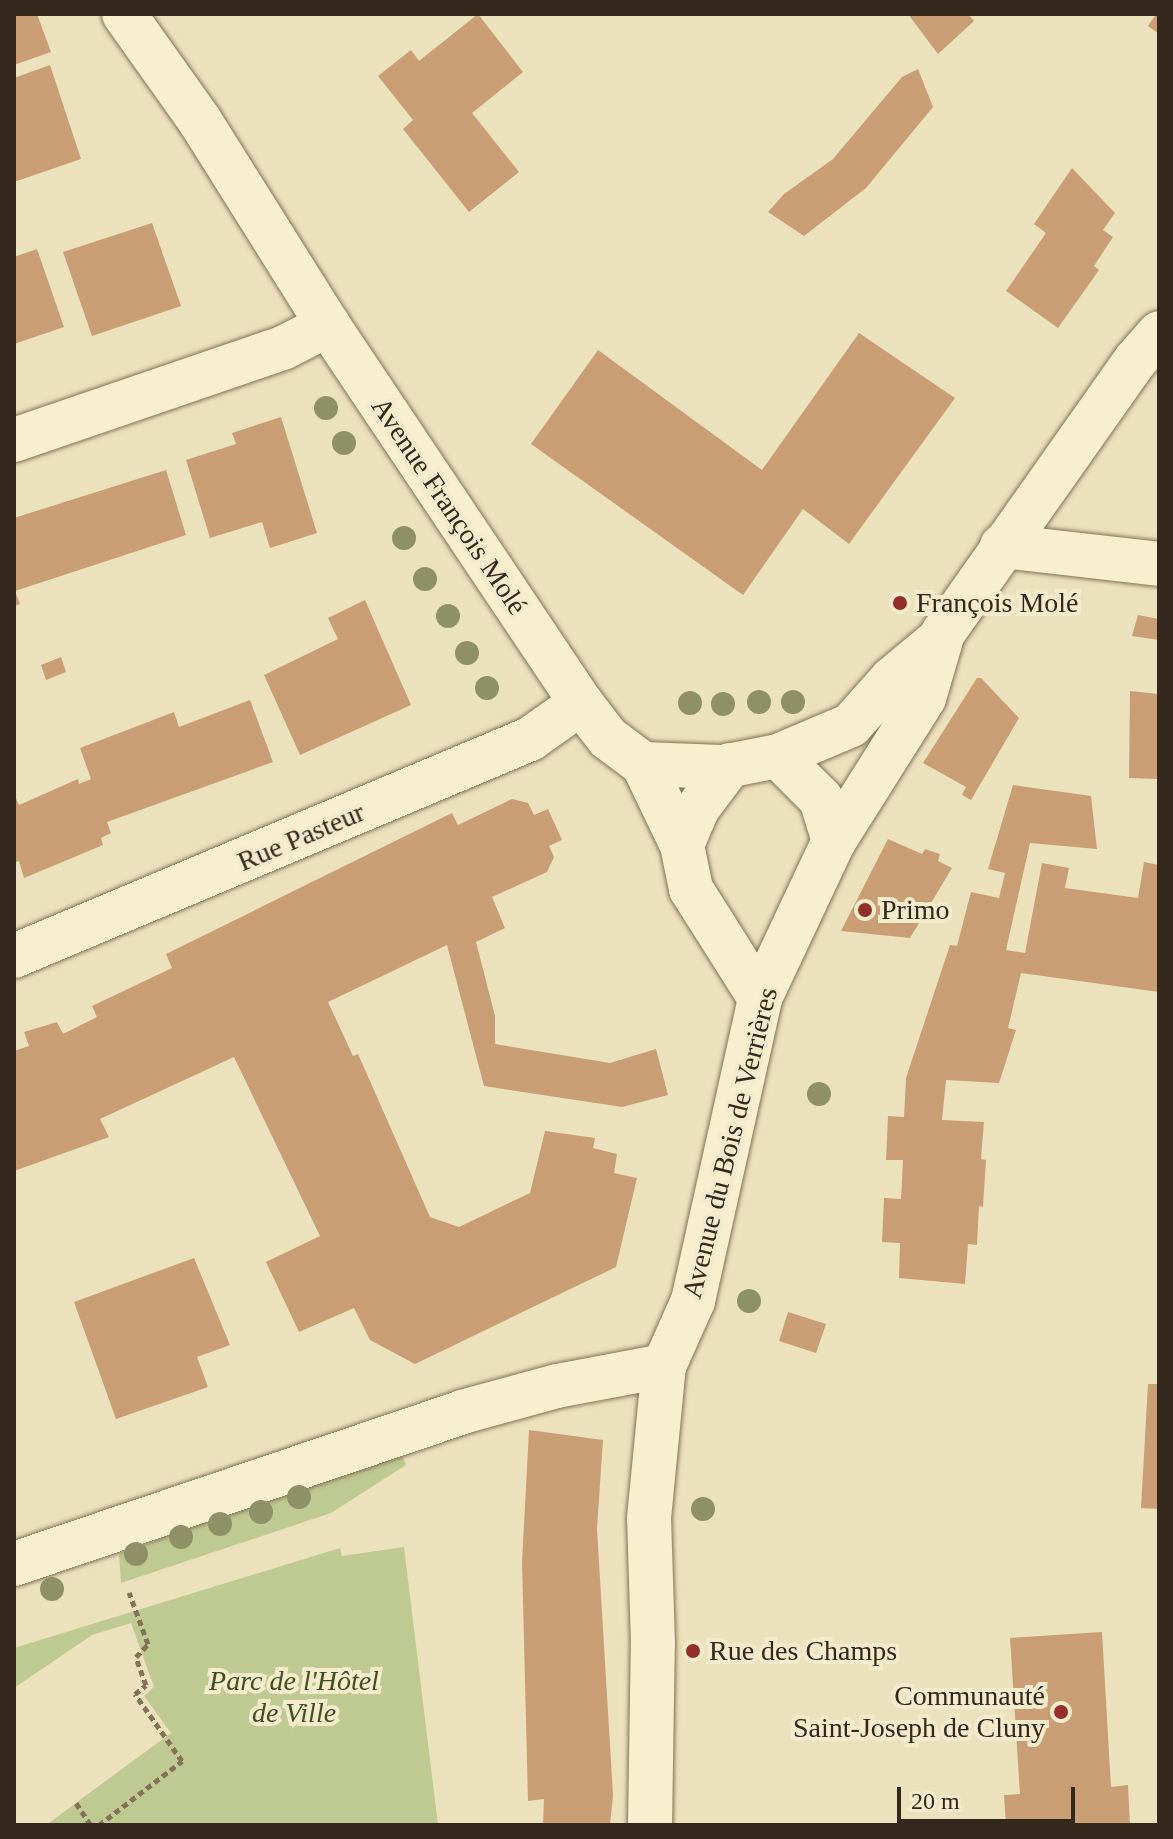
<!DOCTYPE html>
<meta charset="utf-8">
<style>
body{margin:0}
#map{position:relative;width:1173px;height:1839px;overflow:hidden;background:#ece1bd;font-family:"Times New Roman",serif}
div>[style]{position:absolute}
.green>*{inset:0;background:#bfc992}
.building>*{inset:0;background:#ca9e74}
.path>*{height:5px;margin-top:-2.5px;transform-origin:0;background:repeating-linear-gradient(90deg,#837257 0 6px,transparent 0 10px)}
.roads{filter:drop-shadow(0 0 2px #837257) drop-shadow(0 0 2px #837257)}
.minor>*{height:44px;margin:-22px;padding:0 22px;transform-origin:22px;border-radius:22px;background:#f8efd0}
.trees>*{width:24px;height:24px;margin:-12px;border-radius:50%;background:#8e9168}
.dots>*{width:22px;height:22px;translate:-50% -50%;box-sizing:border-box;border:4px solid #f4ebcc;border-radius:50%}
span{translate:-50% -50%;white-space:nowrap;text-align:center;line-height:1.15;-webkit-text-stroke:8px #f4ebcc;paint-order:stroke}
.street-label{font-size:28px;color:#33281b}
.poi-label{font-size:28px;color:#33281b}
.left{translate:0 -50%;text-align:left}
.right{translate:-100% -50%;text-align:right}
.park-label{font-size:28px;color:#414f22;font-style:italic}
.frame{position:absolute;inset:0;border:16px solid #33281b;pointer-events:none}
.scale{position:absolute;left:897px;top:1787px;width:178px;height:36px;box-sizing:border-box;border:4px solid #33281b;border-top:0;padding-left:10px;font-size:24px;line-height:28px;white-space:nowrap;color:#33281b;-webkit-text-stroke:6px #f4ebcc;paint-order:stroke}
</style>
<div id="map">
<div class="green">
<i style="clip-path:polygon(402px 1455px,406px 1465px,331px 1513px,121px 1583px,119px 1554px,302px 1486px)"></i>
<i style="clip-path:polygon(404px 1547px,438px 1825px,46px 1825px,171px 1733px,144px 1696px,154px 1687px,131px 1623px,92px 1635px,14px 1688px,14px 1648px,340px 1548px,342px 1556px)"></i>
</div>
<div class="building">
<i style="clip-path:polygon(14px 14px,37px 14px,51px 52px,14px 65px)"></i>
<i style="clip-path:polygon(478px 14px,523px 72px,472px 113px,519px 172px,469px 212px,403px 129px,413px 120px,378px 76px,411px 50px,419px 61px)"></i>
<i style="clip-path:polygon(908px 14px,968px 14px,974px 21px,938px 54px)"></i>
<i style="clip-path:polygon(1156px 14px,1159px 14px,1159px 34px,1148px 26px)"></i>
<i style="clip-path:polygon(50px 65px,81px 159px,14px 182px,14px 78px)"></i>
<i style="clip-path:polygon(918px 69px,933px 107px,866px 188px,804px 236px,768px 212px,784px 194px,833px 159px,902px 77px)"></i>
<i style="clip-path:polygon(1072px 168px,1115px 213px,1103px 230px,1113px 237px,1094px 266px,1099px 270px,1058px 328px,1006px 291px,1046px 233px,1034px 224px)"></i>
<i style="clip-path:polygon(152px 223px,181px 306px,92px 336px,63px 252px)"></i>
<i style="clip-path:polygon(37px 249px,64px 327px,14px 344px,14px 257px)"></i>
<i style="clip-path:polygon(859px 333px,955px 398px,849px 544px,803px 509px,743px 595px,531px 444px,598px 350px,762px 470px)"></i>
<i style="clip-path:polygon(281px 417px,317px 533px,270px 548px,262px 522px,210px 538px,186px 460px,236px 444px,232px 433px)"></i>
<i style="clip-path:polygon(166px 470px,186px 535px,15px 591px,20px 604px,14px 606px,14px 518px)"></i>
<i style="clip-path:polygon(365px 600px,411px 705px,300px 755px,264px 675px,338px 639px,328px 618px)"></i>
<i style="clip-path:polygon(1138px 615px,1159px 619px,1159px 640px,1132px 636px)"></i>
<i style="clip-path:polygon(61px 657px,66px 672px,46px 680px,41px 665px)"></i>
<i style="clip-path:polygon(977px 678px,981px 678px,1019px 718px,971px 800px,962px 795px,966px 787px,923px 763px)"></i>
<i style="clip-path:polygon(1130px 691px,1159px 694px,1159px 779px,1129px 778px)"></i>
<i style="clip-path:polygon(250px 700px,273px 762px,107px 822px,111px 833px,101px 838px,103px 845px,24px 878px,19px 861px,14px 863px,14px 794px,19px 805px,78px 779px,79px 784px,91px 779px,80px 748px,174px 712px,179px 727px)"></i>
<i style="clip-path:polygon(1013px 785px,1091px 796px,1097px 849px,1030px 843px,1006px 950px,1025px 953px,1042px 863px,1069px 868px,1065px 888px,1138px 898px,1144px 862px,1159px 865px,1159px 992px,1021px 973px,1008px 1028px,1016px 1030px,999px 1083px,946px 1080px,942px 1120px,984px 1122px,981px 1159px,986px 1160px,983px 1207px,979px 1206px,977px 1245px,968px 1244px,965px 1284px,899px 1278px,900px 1243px,882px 1242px,884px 1198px,901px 1199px,903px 1160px,886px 1160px,888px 1116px,904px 1117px,906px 1078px,950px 945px,957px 946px,971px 892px,999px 898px,1005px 873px,988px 869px)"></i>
<i style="clip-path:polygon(512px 799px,528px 803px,534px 815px,548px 809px,562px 840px,549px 846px,554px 857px,547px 872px,492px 897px,505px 928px,476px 942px,495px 1016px,495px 1044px,610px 1063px,656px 1049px,668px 1095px,622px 1107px,484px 1086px,447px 945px,328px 1002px,353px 1056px,358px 1054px,430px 1217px,459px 1227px,530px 1193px,545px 1131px,595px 1138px,593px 1148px,617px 1154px,614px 1173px,637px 1178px,616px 1267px,415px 1364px,370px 1340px,354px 1308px,299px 1332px,266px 1262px,320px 1236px,234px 1057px,100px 1119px,109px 1137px,14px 1171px,14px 1051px,29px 1046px,24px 1032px,57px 1022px,63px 1034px,97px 1017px,92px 1006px,172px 968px,166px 954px,452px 813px,458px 825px)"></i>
<i style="clip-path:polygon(888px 839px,922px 854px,925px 849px,940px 854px,938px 861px,952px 868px,910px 938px,841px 931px)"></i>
<i style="clip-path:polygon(194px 1258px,230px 1345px,197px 1357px,208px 1387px,116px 1419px,74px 1302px)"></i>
<i style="clip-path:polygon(788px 1312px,826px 1324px,816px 1353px,779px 1341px)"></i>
<i style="clip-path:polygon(1148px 1384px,1159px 1384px,1159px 1509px,1141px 1508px)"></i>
<i style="clip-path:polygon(529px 1430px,603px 1440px,597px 1529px,613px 1795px,610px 1825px,543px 1825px,544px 1799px,528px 1801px,522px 1562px)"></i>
<i style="clip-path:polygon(1102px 1632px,1111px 1787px,1128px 1785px,1130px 1825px,1006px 1825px,1004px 1795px,1020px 1794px,1010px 1638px)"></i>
</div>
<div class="path">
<i style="left:76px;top:1803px;width:27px;rotate:56deg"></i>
<i style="left:99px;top:1825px;width:105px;rotate:-37.6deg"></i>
<i style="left:182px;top:1761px;width:82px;rotate:-125deg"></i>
<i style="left:135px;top:1694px;width:14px;rotate:-39deg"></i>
<i style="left:146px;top:1685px;width:30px;rotate:-110deg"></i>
<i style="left:136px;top:1657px;width:18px;rotate:-47deg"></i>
<i style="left:148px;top:1644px;width:55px;rotate:-110.1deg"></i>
</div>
<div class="roads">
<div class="minor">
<i style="left:124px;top:14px;width:131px;rotate:54.6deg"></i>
<i style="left:200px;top:121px;width:241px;rotate:57.9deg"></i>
<i style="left:328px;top:325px;width:455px;rotate:56.2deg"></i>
<i style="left:581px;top:703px;width:44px;rotate:52.4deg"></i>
<i style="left:608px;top:738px;width:44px;rotate:36.6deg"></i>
<i style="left:643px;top:764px;width:90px;rotate:64.3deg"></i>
<i style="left:682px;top:845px;width:45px;rotate:78.4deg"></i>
<i style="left:691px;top:889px;width:129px;rotate:57.7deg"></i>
<i style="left:14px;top:440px;width:284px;rotate:-18.9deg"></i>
<i style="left:283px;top:348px;width:51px;rotate:-27.1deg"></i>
<i style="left:1002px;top:546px;width:158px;rotate:6.5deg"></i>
<i style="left:778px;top:756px;width:61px;rotate:45deg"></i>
<i style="left:821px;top:799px;width:44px;rotate:72.8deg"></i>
<i style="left:643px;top:764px;width:79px;rotate:2.2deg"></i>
<i style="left:722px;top:767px;width:57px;rotate:-11.1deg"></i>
<i style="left:778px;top:756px;width:79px;rotate:-23deg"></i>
<i style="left:851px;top:725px;width:62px;rotate:-48.3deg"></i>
<i style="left:892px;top:679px;width:61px;rotate:-39.7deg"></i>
<i style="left:682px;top:845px;width:39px;rotate:-67deg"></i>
<i style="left:697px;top:809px;width:55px;rotate:-53.1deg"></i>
<i style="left:14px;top:956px;width:560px;rotate:-22.81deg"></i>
<i style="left:530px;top:739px;width:62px;rotate:-35.2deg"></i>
<i style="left:14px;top:1564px;width:473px;rotate:-18.7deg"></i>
<i style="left:462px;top:1412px;width:98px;rotate:-15.3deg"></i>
<i style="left:557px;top:1386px;width:109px;rotate:-10.6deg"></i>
<i style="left:650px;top:1825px;width:181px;rotate:-89.1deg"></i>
<i style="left:653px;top:1644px;width:126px;rotate:-91.8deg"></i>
<i style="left:649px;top:1518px;width:153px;rotate:-84.4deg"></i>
<i style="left:664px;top:1366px;width:71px;rotate:-66deg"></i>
<i style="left:693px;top:1301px;width:310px;rotate:-77.5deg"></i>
<i style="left:760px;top:998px;width:174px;rotate:-64.8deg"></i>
<i style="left:834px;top:841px;width:169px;rotate:-57.8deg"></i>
<i style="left:924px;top:698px;width:68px;rotate:-73.7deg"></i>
<i style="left:943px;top:633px;width:333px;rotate:-54.8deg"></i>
<i style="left:1135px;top:361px;width:37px;rotate:-49deg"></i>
</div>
</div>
<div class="trees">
<i style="left:326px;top:408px"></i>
<i style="left:344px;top:443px"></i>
<i style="left:404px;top:538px"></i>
<i style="left:425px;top:579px"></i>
<i style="left:448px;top:616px"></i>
<i style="left:467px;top:653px"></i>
<i style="left:487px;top:688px"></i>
<i style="left:759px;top:702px"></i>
<i style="left:793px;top:702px"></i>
<i style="left:690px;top:703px"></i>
<i style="left:723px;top:704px"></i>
<i style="left:819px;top:1094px"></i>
<i style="left:749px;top:1301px"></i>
<i style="left:299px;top:1497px"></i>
<i style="left:703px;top:1509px"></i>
<i style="left:261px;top:1512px"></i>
<i style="left:220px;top:1524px"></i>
<i style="left:181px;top:1537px"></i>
<i style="left:136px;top:1554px"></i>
<i style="left:52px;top:1589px"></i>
</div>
<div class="dots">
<i style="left:900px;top:603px;background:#912f28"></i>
<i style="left:865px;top:910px;background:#912f28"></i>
<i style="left:693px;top:1651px;background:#912f28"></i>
<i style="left:1061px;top:1712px;background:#912f28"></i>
</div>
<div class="street-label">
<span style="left:449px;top:506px;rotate:56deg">Avenue François Molé</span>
<span style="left:301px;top:837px;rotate:-23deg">Rue Pasteur</span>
<span style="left:730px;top:1143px;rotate:-76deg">Avenue du Bois de Verrières</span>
</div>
<div class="poi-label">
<span class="left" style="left:916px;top:603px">François Molé</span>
<span class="left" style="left:881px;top:910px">Primo</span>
<span class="left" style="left:709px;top:1651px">Rue des Champs</span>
<span class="right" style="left:1045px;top:1712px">Communauté<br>Saint-Joseph de Cluny</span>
</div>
<div class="park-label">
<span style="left:294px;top:1697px">Parc de l'Hôtel<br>de Ville</span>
</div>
<div class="frame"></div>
<div class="scale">20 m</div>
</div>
